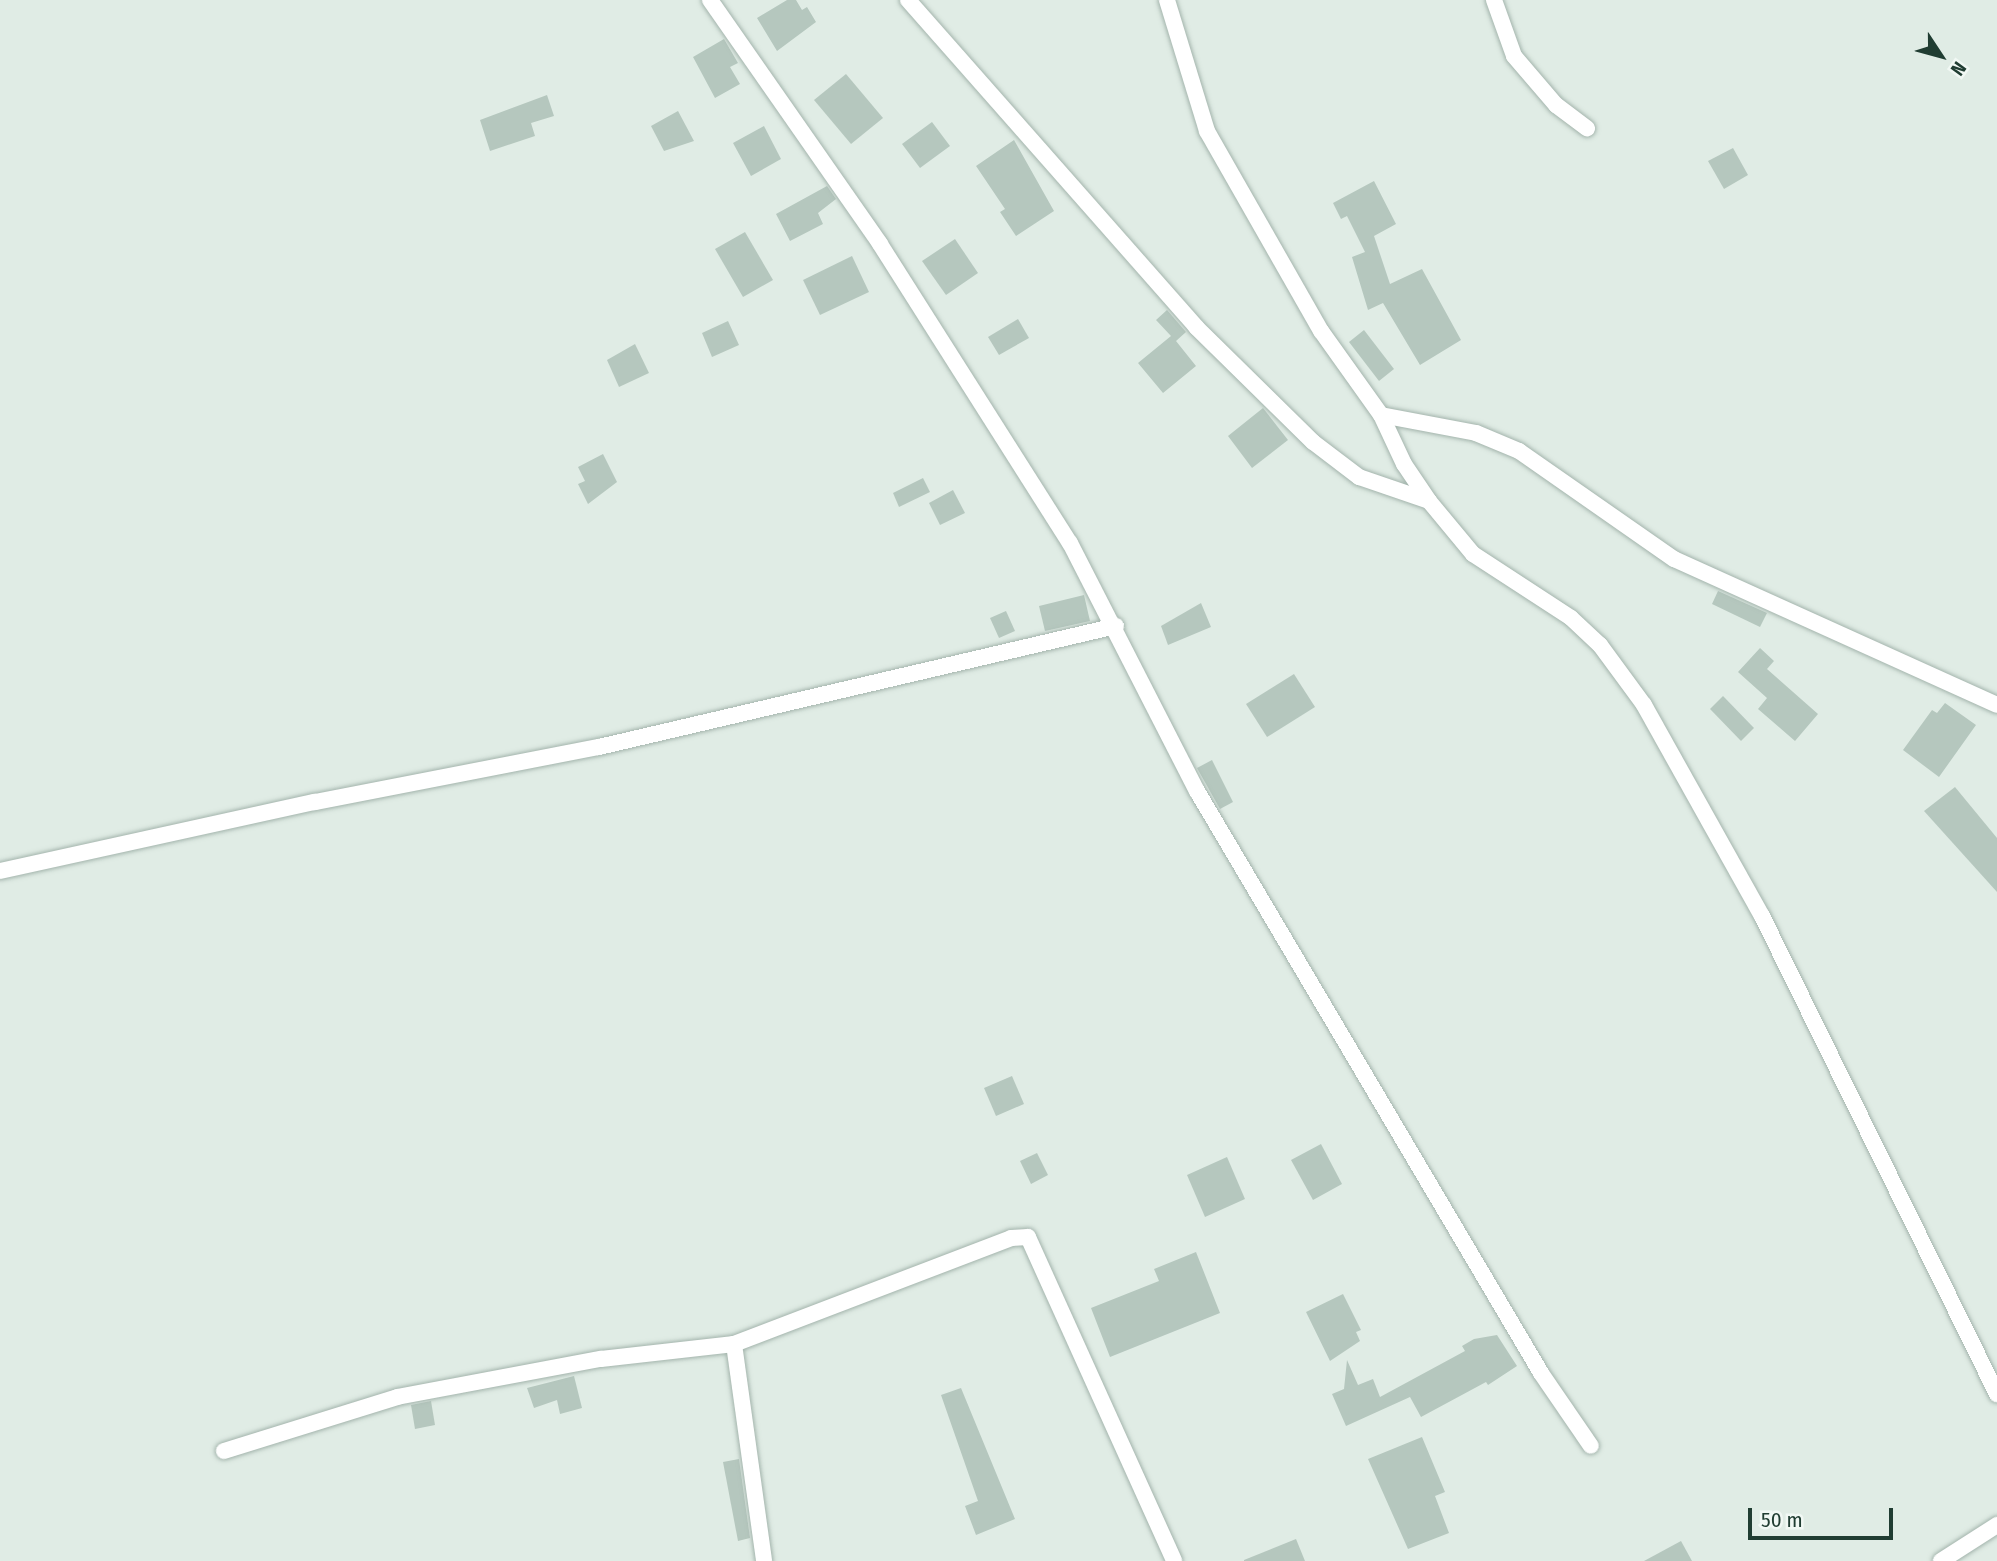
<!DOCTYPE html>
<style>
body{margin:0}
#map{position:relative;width:1997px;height:1561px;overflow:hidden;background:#e0ece5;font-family:"Fira Sans Condensed",sans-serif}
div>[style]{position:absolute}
.building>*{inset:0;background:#b5c7be}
.roads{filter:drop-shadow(0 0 2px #a3b4ac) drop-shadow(0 0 2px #a3b4ac)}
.street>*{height:16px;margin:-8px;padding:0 8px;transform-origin:8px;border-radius:8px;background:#fff}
span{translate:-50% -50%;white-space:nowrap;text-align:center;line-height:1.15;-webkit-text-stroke:5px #f1f8f4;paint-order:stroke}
.north{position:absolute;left:1906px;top:21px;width:70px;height:70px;-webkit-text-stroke:5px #f1f8f4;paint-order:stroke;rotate:126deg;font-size:19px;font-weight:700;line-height:28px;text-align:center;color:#203d32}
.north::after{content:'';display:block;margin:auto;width:24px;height:32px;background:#203d32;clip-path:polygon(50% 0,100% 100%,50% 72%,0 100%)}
.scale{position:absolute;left:1748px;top:1508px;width:145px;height:32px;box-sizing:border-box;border:4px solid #203d32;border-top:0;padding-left:9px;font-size:21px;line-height:24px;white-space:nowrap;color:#203d32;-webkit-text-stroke:5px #f1f8f4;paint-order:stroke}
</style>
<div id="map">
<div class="building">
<i style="clip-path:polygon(787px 0,796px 0,802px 10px,807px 7px,816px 22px,777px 51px,757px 18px)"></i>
<i style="clip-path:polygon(724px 39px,738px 63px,730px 67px,740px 84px,715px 98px,693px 57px)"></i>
<i style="clip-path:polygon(846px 74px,883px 118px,851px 144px,814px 100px)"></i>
<i style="clip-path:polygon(547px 95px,554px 116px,531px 123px,535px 136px,490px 151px,480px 120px)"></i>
<i style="clip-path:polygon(678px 111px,694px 141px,664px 151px,651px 126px)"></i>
<i style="clip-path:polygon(932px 122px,950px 146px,920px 168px,902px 144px)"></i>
<i style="clip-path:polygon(764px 126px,781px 159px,751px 176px,733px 143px)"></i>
<i style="clip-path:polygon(1014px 140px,1054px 211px,1016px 236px,1000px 212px,1005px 209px,976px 166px)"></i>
<i style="clip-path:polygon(1733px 148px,1748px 175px,1724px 189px,1708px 161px)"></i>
<i style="clip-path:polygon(1374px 181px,1396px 224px,1374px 236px,1390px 284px,1422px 269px,1461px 340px,1420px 365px,1383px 303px,1368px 310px,1352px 257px,1365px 252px,1347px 216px,1341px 219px,1333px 203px)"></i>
<i style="clip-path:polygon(827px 186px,836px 199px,818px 213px,823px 224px,790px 241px,776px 214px)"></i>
<i style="clip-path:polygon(745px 232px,773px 280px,743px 297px,715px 249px)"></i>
<i style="clip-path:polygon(955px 239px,978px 273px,946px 295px,922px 261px)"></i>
<i style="clip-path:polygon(852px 256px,869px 292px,820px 315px,803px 280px)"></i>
<i style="clip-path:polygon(1167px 310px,1186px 332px,1176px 341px,1196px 366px,1163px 393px,1138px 363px,1171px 336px,1156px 320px)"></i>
<i style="clip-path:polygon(1018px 319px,1029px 338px,999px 355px,988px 337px)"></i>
<i style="clip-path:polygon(728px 321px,739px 345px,712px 357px,702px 333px)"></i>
<i style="clip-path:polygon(1364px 330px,1394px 369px,1379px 381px,1349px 342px)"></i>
<i style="clip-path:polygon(635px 344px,649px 373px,619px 387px,607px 360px)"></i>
<i style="clip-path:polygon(1263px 408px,1288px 440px,1252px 468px,1228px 436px)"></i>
<i style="clip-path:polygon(603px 454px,617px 482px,588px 504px,578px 484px,585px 481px,578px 467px)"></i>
<i style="clip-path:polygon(923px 478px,930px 492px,899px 507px,893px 493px)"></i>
<i style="clip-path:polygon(953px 490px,965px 513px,940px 525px,929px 503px)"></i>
<i style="clip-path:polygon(1718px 591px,1767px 613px,1760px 627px,1712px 604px)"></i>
<i style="clip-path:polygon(1084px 595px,1090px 621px,1045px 631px,1039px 606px)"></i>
<i style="clip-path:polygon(1201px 603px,1211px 627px,1168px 645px,1161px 626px)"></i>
<i style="clip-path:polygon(1006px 611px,1015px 631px,999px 638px,990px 618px)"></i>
<i style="clip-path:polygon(1760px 648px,1774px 661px,1767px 669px,1818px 714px,1795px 741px,1758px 709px,1767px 698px,1738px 672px)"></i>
<i style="clip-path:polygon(1294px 674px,1315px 707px,1267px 737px,1246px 704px)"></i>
<i style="clip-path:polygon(1723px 696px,1754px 728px,1741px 741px,1710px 709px)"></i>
<i style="clip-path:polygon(1945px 703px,1976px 725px,1939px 777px,1903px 750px,1932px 710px,1937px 713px)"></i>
<i style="clip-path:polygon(1212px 760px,1233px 802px,1220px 809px,1197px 768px)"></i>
<i style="clip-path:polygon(1955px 787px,1997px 838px,1997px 892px,1924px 811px)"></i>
<i style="clip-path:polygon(1012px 1076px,1024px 1104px,996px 1116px,984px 1088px)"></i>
<i style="clip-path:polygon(1321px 1144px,1342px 1184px,1313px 1200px,1291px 1160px)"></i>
<i style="clip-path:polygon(1037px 1153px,1048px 1175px,1031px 1184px,1020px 1161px)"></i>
<i style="clip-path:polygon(1227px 1157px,1245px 1199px,1205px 1217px,1187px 1175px)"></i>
<i style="clip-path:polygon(1196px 1252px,1220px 1313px,1110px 1357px,1091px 1308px,1159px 1281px,1154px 1269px)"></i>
<i style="clip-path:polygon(1343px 1294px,1361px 1330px,1356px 1332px,1360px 1341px,1330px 1361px,1306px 1312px)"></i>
<i style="clip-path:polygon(1497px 1335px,1517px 1366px,1488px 1385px,1486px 1382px,1421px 1417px,1410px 1397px,1346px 1426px,1332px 1394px,1344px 1389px,1347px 1360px,1358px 1385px,1373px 1379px,1380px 1397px,1465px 1351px,1462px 1346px,1474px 1339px)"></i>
<i style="clip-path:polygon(574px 1376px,582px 1408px,560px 1414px,557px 1400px,534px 1408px,527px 1388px)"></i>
<i style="clip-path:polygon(961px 1388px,1015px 1519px,976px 1535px,965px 1506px,978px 1501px,941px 1395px)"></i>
<i style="clip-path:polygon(431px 1401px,435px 1425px,415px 1429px,411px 1405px)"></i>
<i style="clip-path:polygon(1422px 1437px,1445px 1492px,1435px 1496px,1449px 1533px,1408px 1549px,1368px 1459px)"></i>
<i style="clip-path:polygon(739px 1459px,750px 1538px,738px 1541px,723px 1462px)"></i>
<i style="clip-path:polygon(1296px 1539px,1305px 1561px,1244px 1561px,1244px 1560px)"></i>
<i style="clip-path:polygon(1681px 1541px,1692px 1561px,1644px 1561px)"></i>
</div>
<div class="roads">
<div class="street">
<i style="left:710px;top:0;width:297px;rotate:55.1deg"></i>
<i style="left:880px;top:244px;width:354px;rotate:57.6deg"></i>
<i style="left:1070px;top:543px;width:279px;rotate:62.9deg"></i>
<i style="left:1197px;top:791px;width:676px;rotate:59.41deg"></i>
<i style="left:1541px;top:1373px;width:88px;rotate:55.6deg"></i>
<i style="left:908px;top:0;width:436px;rotate:48.6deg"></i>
<i style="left:1196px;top:327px;width:164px;rotate:44.5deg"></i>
<i style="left:1313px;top:442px;width:58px;rotate:37.3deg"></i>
<i style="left:1359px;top:477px;width:74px;rotate:18.9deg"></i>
<i style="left:1429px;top:501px;width:45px;rotate:-124deg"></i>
<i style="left:1404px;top:464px;width:54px;rotate:-115.1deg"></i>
<i style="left:1381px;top:415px;width:103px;rotate:-125.5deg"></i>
<i style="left:1321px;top:331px;width:230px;rotate:-119.7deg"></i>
<i style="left:1207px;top:131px;width:137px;rotate:-107deg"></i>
<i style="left:1494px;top:0;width:59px;rotate:70.3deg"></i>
<i style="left:1514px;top:56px;width:65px;rotate:49.4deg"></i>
<i style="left:1556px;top:105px;width:39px;rotate:37deg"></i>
<i style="left:1381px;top:415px;width:97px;rotate:10.7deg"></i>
<i style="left:1476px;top:433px;width:47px;rotate:22.7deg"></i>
<i style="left:1519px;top:451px;width:189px;rotate:34.9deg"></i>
<i style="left:1674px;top:559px;width:354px;rotate:24.3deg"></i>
<i style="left:1429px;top:501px;width:69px;rotate:50.3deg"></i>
<i style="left:1473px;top:554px;width:117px;rotate:33.1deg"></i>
<i style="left:1571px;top:618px;width:40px;rotate:43deg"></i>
<i style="left:1600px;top:645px;width:74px;rotate:53.7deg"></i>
<i style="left:1644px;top:705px;width:242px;rotate:60.8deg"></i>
<i style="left:1762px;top:916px;width:533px;rotate:63.82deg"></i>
<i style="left:0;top:871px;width:322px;rotate:-12.4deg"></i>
<i style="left:315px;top:802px;width:289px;rotate:-11deg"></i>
<i style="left:599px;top:747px;width:531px;rotate:-13.17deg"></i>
<i style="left:734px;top:1344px;width:219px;rotate:82.1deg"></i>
<i style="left:224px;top:1451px;width:181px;rotate:-17.3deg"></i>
<i style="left:397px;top:1397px;width:208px;rotate:-10.6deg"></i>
<i style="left:601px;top:1359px;width:134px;rotate:-6.4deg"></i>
<i style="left:734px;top:1344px;width:297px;rotate:-20.9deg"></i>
<i style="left:1011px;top:1238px;width:17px;rotate:-3deg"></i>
<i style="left:1028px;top:1237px;width:355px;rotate:65.7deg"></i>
<i style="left:1941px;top:1561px;width:67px;rotate:-32.7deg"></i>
</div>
</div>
<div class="north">N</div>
<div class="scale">50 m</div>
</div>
